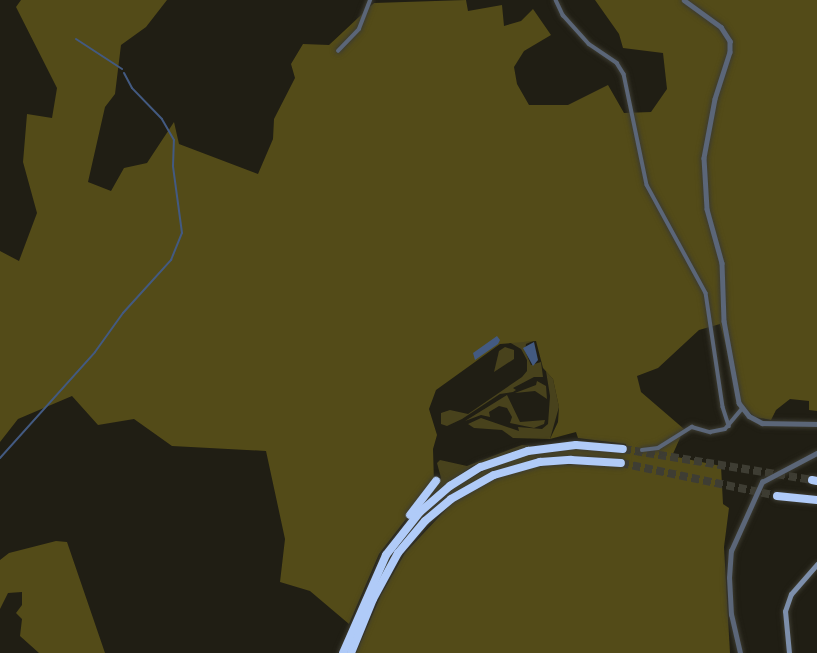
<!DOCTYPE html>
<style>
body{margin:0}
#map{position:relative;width:817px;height:653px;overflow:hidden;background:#201e14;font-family:"IBM Plex Serif",serif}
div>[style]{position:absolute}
.green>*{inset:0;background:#48421c}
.forest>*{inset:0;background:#534b18}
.water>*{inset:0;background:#435a81}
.stream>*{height:2px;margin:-1px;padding:0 1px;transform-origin:1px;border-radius:1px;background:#435a81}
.motorway-tunnel>*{height:8px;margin-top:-4px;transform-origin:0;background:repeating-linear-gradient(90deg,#3e3d33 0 8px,transparent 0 12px)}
.roads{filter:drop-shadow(0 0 2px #3c3b31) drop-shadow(0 0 2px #3c3b31)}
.minor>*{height:3.5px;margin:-1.75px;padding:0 1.75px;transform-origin:1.75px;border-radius:1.75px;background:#5b6678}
.tertiary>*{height:4.5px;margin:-2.25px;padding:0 2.25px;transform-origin:2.25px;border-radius:2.25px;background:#5b6678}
.secondary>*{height:5px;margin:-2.5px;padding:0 2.5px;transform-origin:2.5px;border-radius:2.5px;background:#7d8fab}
.motorway>*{height:8px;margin:-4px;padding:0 4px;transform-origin:4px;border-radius:4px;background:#b0cbf8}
span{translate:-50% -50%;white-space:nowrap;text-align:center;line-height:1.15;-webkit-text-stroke:7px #17150b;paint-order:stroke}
</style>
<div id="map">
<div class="green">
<i style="clip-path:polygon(533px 341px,526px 344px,525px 351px,531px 365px,541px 362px,543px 377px,534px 377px,513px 388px,516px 390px,513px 392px,500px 394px,462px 419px,447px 426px,441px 424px,441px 413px,450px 410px,468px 414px,522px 377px,527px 371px,527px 360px,521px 349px,509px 342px)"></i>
<i style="clip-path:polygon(505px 347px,514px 350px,514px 359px,494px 372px,499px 351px)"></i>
<i style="clip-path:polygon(546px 371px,553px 379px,559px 407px,550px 439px,513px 438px,502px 430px,474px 428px,468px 424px,481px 418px,519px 431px,518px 427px,542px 429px,548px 424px,550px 396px)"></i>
<i style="clip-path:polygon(537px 381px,546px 386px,547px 399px,535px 391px,515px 393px,536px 385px)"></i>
<i style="clip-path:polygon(507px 395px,520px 422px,545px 420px,544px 424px,534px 428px,510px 423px,512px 417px,507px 408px,499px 406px,489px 412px,490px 417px,481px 415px,465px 421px)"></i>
<i style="clip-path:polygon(522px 445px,534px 446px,472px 466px,421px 503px,441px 478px,437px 463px,440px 460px,467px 466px)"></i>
</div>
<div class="forest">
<i style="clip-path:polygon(21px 0,167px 0,146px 27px,121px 45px,115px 94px,105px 107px,88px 182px,111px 191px,124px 168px,147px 163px,174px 122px,179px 144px,258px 174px,273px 139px,274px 119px,295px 78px,291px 64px,303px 44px,329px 45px,374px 3px,466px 0,468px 11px,502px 5px,504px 26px,521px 21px,533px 9px,551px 35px,524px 51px,514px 67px,517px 84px,529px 105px,568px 105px,608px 85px,624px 113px,651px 112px,667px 89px,663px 53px,623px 48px,619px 34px,595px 0,817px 0,817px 411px,809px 410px,809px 401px,790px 399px,776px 410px,771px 420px,755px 417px,742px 405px,720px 324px,699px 330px,658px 368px,637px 376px,641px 392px,684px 429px,672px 456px,721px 466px,723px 504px,729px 508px,724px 547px,730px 653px,356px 653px,381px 595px,405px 553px,452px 503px,495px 479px,526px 469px,553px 464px,624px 466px,624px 461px,579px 457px,487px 475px,456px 492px,421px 521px,391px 556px,412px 525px,446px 493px,492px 466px,522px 455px,566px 448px,626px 451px,626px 444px,578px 438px,576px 432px,550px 439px,558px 422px,559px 407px,553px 379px,543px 368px,536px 341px,500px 344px,436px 390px,429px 409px,437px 435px,433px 449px,434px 483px,379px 554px,349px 624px,310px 591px,280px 582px,285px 539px,266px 451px,172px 446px,134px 419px,98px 425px,72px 396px,18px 419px,0 442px,0 251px,19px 261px,37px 213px,23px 162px,27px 114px,52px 118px,57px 88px,16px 7px)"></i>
<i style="clip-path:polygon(56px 541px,67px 542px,105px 653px,39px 653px,20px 636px,22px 619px,16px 613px,22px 605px,22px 592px,8px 593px,0 609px,0 560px,9px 553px)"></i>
</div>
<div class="water">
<i style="clip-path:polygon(497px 336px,500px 340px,498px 344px,475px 360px,473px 353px)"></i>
<i style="clip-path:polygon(534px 342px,538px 360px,533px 366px,523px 348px)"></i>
</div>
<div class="stream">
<i style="left:76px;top:39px;width:55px;rotate:33.1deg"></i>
<i style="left:0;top:458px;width:142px;rotate:-48.1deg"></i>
<i style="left:95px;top:352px;width:48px;rotate:-54.3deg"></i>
<i style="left:123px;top:313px;width:72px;rotate:-47.8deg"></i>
<i style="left:171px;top:260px;width:29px;rotate:-68deg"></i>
<i style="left:182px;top:233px;width:68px;rotate:-97.7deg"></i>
<i style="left:173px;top:166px;width:26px;rotate:-88deg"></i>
<i style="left:174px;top:140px;width:24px;rotate:-120deg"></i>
<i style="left:162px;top:119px;width:43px;rotate:-134.1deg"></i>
<i style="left:132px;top:88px;width:17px;rotate:-118deg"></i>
</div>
<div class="motorway-tunnel">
<i style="left:623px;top:449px;width:192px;rotate:9.3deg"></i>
<i style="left:621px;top:463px;width:159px;rotate:11.9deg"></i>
</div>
<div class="roads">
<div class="minor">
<i style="left:556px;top:0;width:17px;rotate:65deg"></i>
<i style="left:563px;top:15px;width:39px;rotate:48deg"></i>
<i style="left:589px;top:44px;width:34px;rotate:34deg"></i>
<i style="left:617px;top:63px;width:13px;rotate:58deg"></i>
<i style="left:624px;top:74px;width:113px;rotate:78.3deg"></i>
<i style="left:647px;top:185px;width:123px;rotate:61.4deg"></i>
<i style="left:706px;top:293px;width:115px;rotate:81.5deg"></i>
<i style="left:723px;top:407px;width:20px;rotate:72deg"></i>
<i style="left:338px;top:51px;width:30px;rotate:-46deg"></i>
<i style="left:359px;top:29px;width:31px;rotate:-69deg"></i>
<i style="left:642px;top:450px;width:16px;rotate:-7deg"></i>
<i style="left:658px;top:448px;width:40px;rotate:-32deg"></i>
<i style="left:692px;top:427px;width:19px;rotate:16deg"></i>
<i style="left:710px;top:432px;width:15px;rotate:-11deg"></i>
<i style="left:725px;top:429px;width:26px;rotate:-50deg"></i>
</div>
<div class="tertiary">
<i style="left:684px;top:0;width:46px;rotate:36.1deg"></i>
<i style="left:721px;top:27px;width:17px;rotate:57deg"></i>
<i style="left:730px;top:41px;width:11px;rotate:90deg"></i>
<i style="left:730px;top:52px;width:49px;rotate:107.7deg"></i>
<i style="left:715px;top:99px;width:60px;rotate:100.6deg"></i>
<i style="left:704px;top:158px;width:51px;rotate:86.6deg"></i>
<i style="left:707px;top:209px;width:56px;rotate:74.5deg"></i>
<i style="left:722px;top:263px;width:58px;rotate:88deg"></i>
<i style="left:724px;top:321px;width:83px;rotate:79.6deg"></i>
<i style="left:739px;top:403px;width:16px;rotate:52deg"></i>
<i style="left:749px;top:416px;width:15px;rotate:28deg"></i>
<i style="left:762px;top:423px;width:55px;rotate:1deg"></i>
<i style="left:740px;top:653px;width:39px;rotate:-103deg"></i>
<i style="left:731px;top:615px;width:37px;rotate:-93deg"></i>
<i style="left:729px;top:578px;width:27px;rotate:-86deg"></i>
<i style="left:731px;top:551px;width:76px;rotate:-65.8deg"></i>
<i style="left:762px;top:482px;width:62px;rotate:-27.8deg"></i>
</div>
<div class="secondary">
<i style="left:789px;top:653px;width:42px;rotate:-95.4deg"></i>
<i style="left:785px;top:611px;width:18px;rotate:-71deg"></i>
<i style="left:791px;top:594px;width:40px;rotate:-49deg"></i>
</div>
<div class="motorway">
<i style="left:812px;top:480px;width:5px;rotate:11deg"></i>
<i style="left:777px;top:496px;width:40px;rotate:5.7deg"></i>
<i style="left:410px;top:515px;width:43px;rotate:-52.6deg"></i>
<i style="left:343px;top:653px;width:107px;rotate:-66.3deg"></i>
<i style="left:386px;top:555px;width:55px;rotate:-51.7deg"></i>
<i style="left:420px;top:512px;width:40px;rotate:-41deg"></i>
<i style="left:450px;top:486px;width:36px;rotate:-32deg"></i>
<i style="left:481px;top:467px;width:50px;rotate:-18.8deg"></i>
<i style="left:528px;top:451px;width:48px;rotate:-7.1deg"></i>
<i style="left:576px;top:445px;width:47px;rotate:4.9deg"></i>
<i style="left:351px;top:653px;width:58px;rotate:-67.8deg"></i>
<i style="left:373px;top:599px;width:52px;rotate:-61.5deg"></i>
<i style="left:398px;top:553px;width:42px;rotate:-49.8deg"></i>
<i style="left:425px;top:521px;width:34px;rotate:-40deg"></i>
<i style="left:451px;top:499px;width:49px;rotate:-29.2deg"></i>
<i style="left:494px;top:475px;width:48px;rotate:-15.8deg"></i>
<i style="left:540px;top:462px;width:31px;rotate:-4deg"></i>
<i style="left:571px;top:460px;width:50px;rotate:3.4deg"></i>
</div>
</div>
</div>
